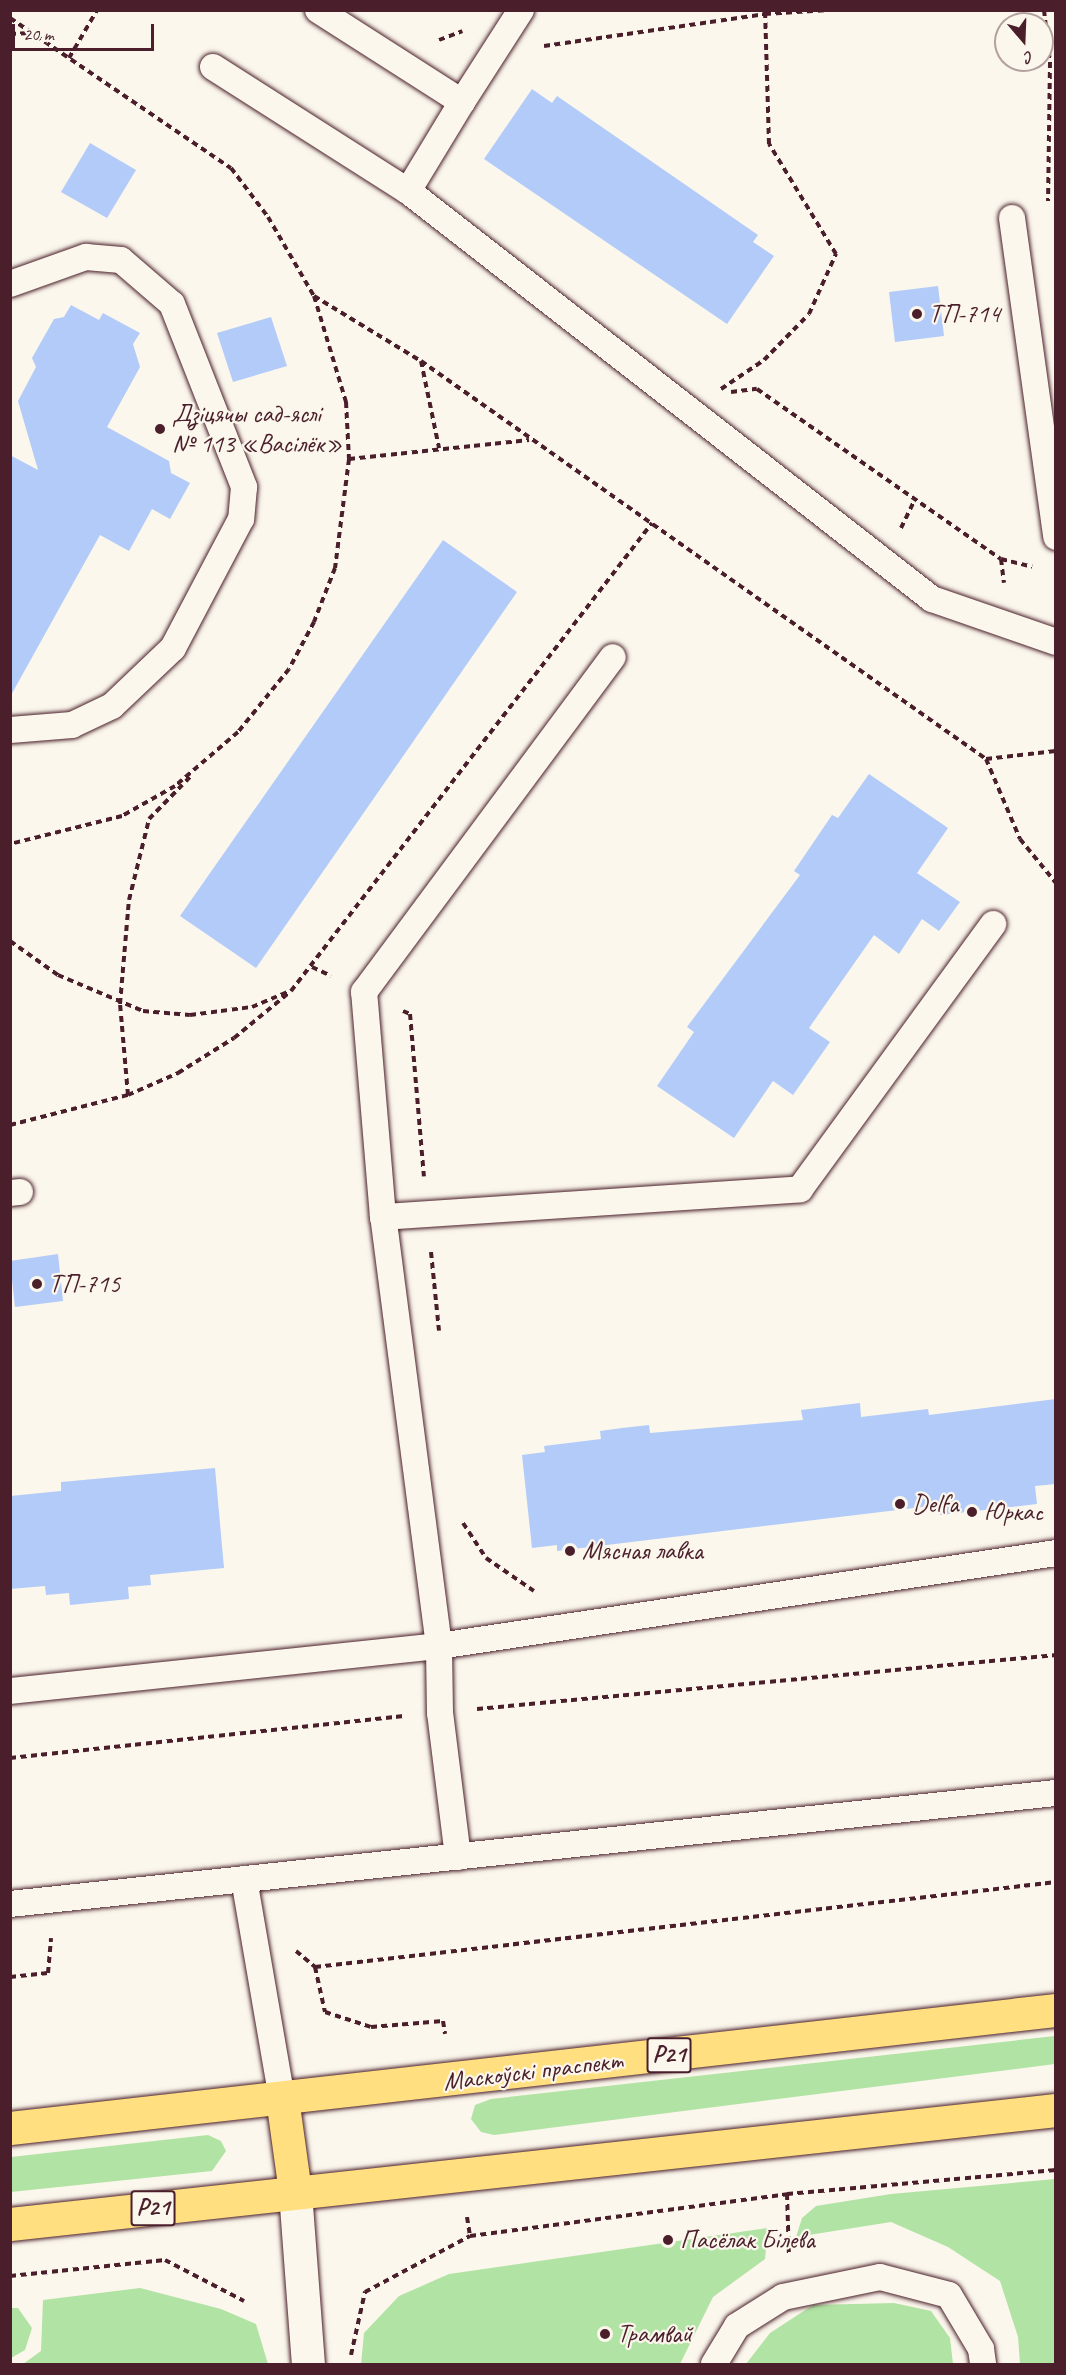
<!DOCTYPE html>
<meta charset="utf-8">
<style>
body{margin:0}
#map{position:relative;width:1066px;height:2375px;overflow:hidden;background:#fbf7ec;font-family:Caveat,sans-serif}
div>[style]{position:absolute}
.green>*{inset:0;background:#b1e3a4}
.building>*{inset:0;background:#b2cbf9}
.path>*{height:4px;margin-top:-2px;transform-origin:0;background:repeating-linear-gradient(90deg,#4a1f2b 0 6px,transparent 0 10.5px)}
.roads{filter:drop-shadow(0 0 2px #4a1f2b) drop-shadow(0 0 2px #4a1f2b)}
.service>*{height:26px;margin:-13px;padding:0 13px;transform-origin:13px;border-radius:13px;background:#fbf7ec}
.minor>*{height:33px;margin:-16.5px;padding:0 16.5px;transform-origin:16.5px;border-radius:16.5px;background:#fbf7ec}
.primary>*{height:33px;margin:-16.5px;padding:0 16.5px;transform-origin:16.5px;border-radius:16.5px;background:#ffdf80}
.dots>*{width:16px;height:16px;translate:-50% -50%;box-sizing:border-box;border:3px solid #fbf7ec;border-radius:50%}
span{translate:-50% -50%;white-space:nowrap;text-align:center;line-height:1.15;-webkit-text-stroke:4.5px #fbf7ec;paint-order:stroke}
.shield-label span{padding:2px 4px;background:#fbf7ec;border:2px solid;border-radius:4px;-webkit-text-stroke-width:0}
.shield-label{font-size:24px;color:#4a1f2b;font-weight:700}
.poi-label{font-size:26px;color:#4a1f2b}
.left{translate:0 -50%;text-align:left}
.street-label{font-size:26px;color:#4a1f2b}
.frame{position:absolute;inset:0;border:12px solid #4a1f2b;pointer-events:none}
.north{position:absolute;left:994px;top:12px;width:60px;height:60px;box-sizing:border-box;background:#fbf7ec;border:2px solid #b4a19f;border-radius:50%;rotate:161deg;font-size:16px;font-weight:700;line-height:24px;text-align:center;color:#4a1f2b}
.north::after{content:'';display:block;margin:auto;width:21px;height:27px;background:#4a1f2b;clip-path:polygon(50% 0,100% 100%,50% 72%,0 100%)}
.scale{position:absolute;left:12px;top:24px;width:142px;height:27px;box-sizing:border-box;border:3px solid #4a1f2b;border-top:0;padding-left:8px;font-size:18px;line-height:21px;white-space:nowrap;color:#4a1f2b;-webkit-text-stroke:4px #fbf7ec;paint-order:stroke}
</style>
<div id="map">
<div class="green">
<i style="clip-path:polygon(1055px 2036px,1055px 2064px,494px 2135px,481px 2132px,471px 2119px,475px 2105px,491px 2099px)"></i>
<i style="clip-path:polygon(208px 2135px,221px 2141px,226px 2151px,212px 2171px,11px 2192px,11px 2157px)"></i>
<i style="clip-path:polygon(1055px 2179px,1055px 2364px,1020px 2364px,1018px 2337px,1000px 2281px,948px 2247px,891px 2222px,796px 2237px,802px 2218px,816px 2206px,891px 2194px)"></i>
<i style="clip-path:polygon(768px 2228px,765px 2259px,713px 2297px,680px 2364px,361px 2364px,364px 2333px,399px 2296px,449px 2274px)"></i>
<i style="clip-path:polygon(140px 2288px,221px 2309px,256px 2324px,268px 2364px,23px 2364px,41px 2351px,43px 2300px)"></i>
<i style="clip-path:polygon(894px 2303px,931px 2311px,950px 2338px,953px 2364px,746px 2364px,770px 2333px,813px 2305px)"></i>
<i style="clip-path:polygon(11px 2308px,18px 2308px,32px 2328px,25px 2350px,11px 2358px)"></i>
</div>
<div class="building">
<i style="clip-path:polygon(532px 89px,552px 103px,557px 96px,758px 235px,753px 242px,774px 256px,727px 324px,484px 159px)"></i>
<i style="clip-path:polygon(90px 143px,136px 170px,107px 218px,61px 192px)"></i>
<i style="clip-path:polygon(938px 286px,944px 336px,895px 342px,889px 292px)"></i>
<i style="clip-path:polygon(71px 305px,99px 320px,103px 313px,140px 333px,133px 344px,140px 367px,107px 427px,169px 461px,171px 473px,190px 483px,170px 519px,152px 509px,129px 551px,100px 535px,10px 697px,10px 455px,38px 470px,18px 401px,36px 367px,32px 358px,54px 319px,64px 317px)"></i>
<i style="clip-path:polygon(271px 317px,287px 366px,233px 382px,217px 333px)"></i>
<i style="clip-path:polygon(443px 540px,517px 592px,256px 968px,180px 916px)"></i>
<i style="clip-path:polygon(869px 774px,948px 828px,917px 873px,960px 902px,939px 931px,922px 919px,899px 954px,874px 935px,809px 1028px,830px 1042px,793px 1095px,773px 1081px,734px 1138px,657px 1086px,694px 1032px,687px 1027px,800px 875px,794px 871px,832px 815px,838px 818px)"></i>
<i style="clip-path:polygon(58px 1254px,63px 1301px,15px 1307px,10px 1261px)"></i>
<i style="clip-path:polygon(1056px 1399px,1056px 1484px,1035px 1486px,1037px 1504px,940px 1515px,939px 1505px,557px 1551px,557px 1545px,532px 1548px,522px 1455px,545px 1452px,544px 1446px,601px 1439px,600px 1431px,622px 1428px,649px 1425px,650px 1433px,803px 1420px,801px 1410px,860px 1403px,861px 1417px,928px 1409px,929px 1415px)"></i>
<i style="clip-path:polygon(215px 1468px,224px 1568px,150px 1575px,151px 1585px,128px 1587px,129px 1599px,70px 1605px,69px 1593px,46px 1595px,45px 1586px,10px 1589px,10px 1496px,61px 1491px,61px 1482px)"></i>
</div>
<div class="path">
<i style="left:1044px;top:10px;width:52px;rotate:83.4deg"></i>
<i style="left:1050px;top:62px;width:139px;rotate:90.8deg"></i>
<i style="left:10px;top:18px;width:267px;rotate:34.2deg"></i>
<i style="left:231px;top:168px;width:61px;rotate:52.9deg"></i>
<i style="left:268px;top:217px;width:91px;rotate:59.8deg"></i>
<i style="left:314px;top:296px;width:111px;rotate:73.2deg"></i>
<i style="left:346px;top:402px;width:57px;rotate:87deg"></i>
<i style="left:349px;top:459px;width:110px;rotate:97.3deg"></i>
<i style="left:335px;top:568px;width:58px;rotate:111.3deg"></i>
<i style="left:314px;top:622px;width:53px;rotate:118deg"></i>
<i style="left:289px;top:669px;width:81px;rotate:129deg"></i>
<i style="left:238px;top:732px;width:83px;rotate:139.4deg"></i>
<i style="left:175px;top:786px;width:61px;rotate:150.5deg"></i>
<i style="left:122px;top:816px;width:115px;rotate:166deg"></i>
<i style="left:10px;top:34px;width:21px;rotate:-3deg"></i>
<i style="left:439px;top:40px;width:25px;rotate:-21deg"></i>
<i style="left:544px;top:46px;width:223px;rotate:-8.2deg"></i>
<i style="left:765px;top:14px;width:64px;rotate:-3.6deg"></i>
<i style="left:69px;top:58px;width:56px;rotate:-59.7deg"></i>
<i style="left:314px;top:296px;width:125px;rotate:31.3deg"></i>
<i style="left:421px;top:361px;width:89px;rotate:78.3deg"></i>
<i style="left:421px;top:361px;width:691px;rotate:35.16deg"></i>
<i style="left:986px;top:759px;width:70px;rotate:-6.5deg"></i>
<i style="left:721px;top:389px;width:52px;rotate:-34deg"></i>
<i style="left:764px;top:360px;width:64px;rotate:-45.6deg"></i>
<i style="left:809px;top:314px;width:66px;rotate:-65.8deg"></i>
<i style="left:836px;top:254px;width:129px;rotate:-121.3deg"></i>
<i style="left:769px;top:144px;width:134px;rotate:-91.7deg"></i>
<i style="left:731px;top:392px;width:26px;rotate:-7deg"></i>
<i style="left:757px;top:389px;width:297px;rotate:34.9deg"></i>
<i style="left:1001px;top:559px;width:32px;rotate:14deg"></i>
<i style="left:349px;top:459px;width:181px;rotate:-6deg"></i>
<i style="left:901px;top:528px;width:32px;rotate:-64deg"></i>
<i style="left:1001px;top:559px;width:24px;rotate:83deg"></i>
<i style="left:986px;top:759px;width:87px;rotate:67deg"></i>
<i style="left:1020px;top:839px;width:57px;rotate:50.7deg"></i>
<i style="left:10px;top:941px;width:59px;rotate:35.3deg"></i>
<i style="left:58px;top:975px;width:92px;rotate:23deg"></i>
<i style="left:143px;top:1011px;width:47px;rotate:4.9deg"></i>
<i style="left:190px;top:1015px;width:63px;rotate:-7.4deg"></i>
<i style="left:252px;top:1007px;width:39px;rotate:-23deg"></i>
<i style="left:312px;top:967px;width:21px;rotate:25deg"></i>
<i style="left:403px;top:1011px;width:8px;rotate:23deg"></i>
<i style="left:410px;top:1014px;width:163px;rotate:85.1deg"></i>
<i style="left:128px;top:1095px;width:91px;rotate:-95deg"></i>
<i style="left:120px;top:1004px;width:104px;rotate:-85.1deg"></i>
<i style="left:129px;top:900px;width:83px;rotate:-76.1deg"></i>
<i style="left:149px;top:819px;width:62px;rotate:-45.7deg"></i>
<i style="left:10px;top:1125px;width:122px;rotate:-14.3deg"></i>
<i style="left:128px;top:1095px;width:55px;rotate:-23.7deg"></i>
<i style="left:178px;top:1073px;width:66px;rotate:-32deg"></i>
<i style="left:234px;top:1038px;width:74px;rotate:-39.5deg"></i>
<i style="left:291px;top:991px;width:591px;rotate:-52.35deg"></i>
<i style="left:431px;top:1252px;width:79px;rotate:84.2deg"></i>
<i style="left:463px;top:1523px;width:42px;rotate:56.7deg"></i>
<i style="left:486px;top:1558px;width:58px;rotate:34.5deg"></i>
<i style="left:477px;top:1709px;width:582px;rotate:-5.33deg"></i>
<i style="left:10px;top:1758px;width:396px;rotate:-6.1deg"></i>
<i style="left:296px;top:1951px;width:25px;rotate:40deg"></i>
<i style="left:315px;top:1967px;width:746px;rotate:-6.54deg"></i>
<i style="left:315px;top:1967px;width:46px;rotate:77.5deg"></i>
<i style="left:325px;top:2012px;width:48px;rotate:18.1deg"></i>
<i style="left:371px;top:2027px;width:72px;rotate:-4.8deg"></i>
<i style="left:443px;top:2021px;width:13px;rotate:81deg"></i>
<i style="left:10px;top:1977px;width:38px;rotate:-6deg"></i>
<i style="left:48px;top:1973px;width:35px;rotate:-85deg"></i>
<i style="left:787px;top:2194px;width:63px;rotate:88.2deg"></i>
<i style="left:467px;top:2217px;width:19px;rotate:81deg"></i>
<i style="left:10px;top:2276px;width:156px;rotate:-5.9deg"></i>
<i style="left:165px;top:2260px;width:89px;rotate:27.4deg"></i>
<i style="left:351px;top:2355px;width:65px;rotate:-77.5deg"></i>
<i style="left:365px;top:2292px;width:119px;rotate:-28.1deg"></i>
<i style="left:470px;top:2236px;width:320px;rotate:-7.5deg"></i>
<i style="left:787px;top:2194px;width:270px;rotate:-5.1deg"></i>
</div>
<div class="roads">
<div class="service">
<i style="left:318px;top:10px;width:171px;rotate:32.6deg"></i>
<i style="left:462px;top:102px;width:109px;rotate:-57.3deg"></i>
<i style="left:213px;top:67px;width:231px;rotate:32.5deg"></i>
<i style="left:408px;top:191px;width:664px;rotate:37.91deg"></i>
<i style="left:932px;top:599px;width:131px;rotate:19.1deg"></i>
<i style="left:408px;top:191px;width:104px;rotate:-58.8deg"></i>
<i style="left:1012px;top:218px;width:322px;rotate:82.1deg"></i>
<i style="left:10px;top:284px;width:81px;rotate:-19.6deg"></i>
<i style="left:86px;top:257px;width:35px;rotate:5deg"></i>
<i style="left:121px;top:260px;width:67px;rotate:40.8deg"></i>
<i style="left:172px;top:304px;width:197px;rotate:68.5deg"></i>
<i style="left:244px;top:487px;width:32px;rotate:95deg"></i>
<i style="left:241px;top:519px;width:146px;rotate:117.8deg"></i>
<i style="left:173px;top:648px;width:84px;rotate:136.4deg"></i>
<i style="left:112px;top:706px;width:44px;rotate:154.6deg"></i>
<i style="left:72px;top:725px;width:62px;rotate:175.4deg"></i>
<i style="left:10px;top:1193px;width:10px;rotate:-6deg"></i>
<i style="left:383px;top:1217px;width:418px;rotate:-3.8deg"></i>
<i style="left:800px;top:1189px;width:328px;rotate:-53.9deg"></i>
<i style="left:10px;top:1691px;width:431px;rotate:-6deg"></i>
<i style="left:439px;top:1646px;width:624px;rotate:-8.57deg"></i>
<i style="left:458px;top:1857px;width:145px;rotate:-97.1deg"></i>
<i style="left:440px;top:1713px;width:67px;rotate:-90.9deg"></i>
<i style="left:439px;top:1646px;width:433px;rotate:-97.4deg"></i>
<i style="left:383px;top:1217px;width:226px;rotate:-94.8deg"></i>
<i style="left:364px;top:992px;width:417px;rotate:-53.4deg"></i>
<i style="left:244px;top:1879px;width:222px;rotate:80.2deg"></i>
<i style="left:10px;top:1904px;width:1052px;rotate:-6.06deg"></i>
<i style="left:714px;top:2364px;width:44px;rotate:-58.8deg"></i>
<i style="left:737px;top:2326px;width:54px;rotate:-32.2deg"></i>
<i style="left:783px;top:2297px;width:99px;rotate:-11.7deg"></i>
<i style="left:880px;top:2277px;width:71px;rotate:14.6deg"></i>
<i style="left:949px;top:2295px;width:63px;rotate:59.3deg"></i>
<i style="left:981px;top:2349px;width:15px;rotate:82deg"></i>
</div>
<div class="minor">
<i style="left:295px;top:2192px;width:172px;rotate:85.7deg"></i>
</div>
<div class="primary">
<i style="left:282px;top:2098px;width:95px;rotate:82.1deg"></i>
<i style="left:10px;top:2128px;width:1053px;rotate:-6.44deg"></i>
<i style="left:10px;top:2224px;width:1052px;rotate:-6.22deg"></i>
</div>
</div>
<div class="dots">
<i style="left:917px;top:314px;background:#4a1f2b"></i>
<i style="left:160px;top:429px;background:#4a1f2b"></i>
<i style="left:37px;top:1284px;background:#4a1f2b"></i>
<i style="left:900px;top:1504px;background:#4a1f2b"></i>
<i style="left:972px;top:1512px;background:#4a1f2b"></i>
<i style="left:570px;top:1551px;background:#4a1f2b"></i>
<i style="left:668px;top:2240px;background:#4a1f2b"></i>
<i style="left:605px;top:2334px;background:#4a1f2b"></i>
</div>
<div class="shield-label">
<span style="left:669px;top:2055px">Р21</span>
<span style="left:153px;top:2208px">Р21</span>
</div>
<div class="poi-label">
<span class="left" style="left:929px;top:314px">ТП-714</span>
<span class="left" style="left:172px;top:429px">Дзіцячы сад-яслі<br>№ 113 «Васілёк»</span>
<span class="left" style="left:49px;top:1284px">ТП-715</span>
<span class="left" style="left:912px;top:1504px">Delfa</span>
<span class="left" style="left:984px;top:1512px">Юркас</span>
<span class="left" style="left:582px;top:1551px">Мясная лавка</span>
<span class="left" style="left:680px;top:2240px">Пасёлак Білева</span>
<span class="left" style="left:617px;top:2334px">Трамвай</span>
</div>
<div class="street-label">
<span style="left:533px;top:2071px;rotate:-7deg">Маскоўскі праспект</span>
</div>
<div class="frame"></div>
<div class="north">С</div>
<div class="scale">20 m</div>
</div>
